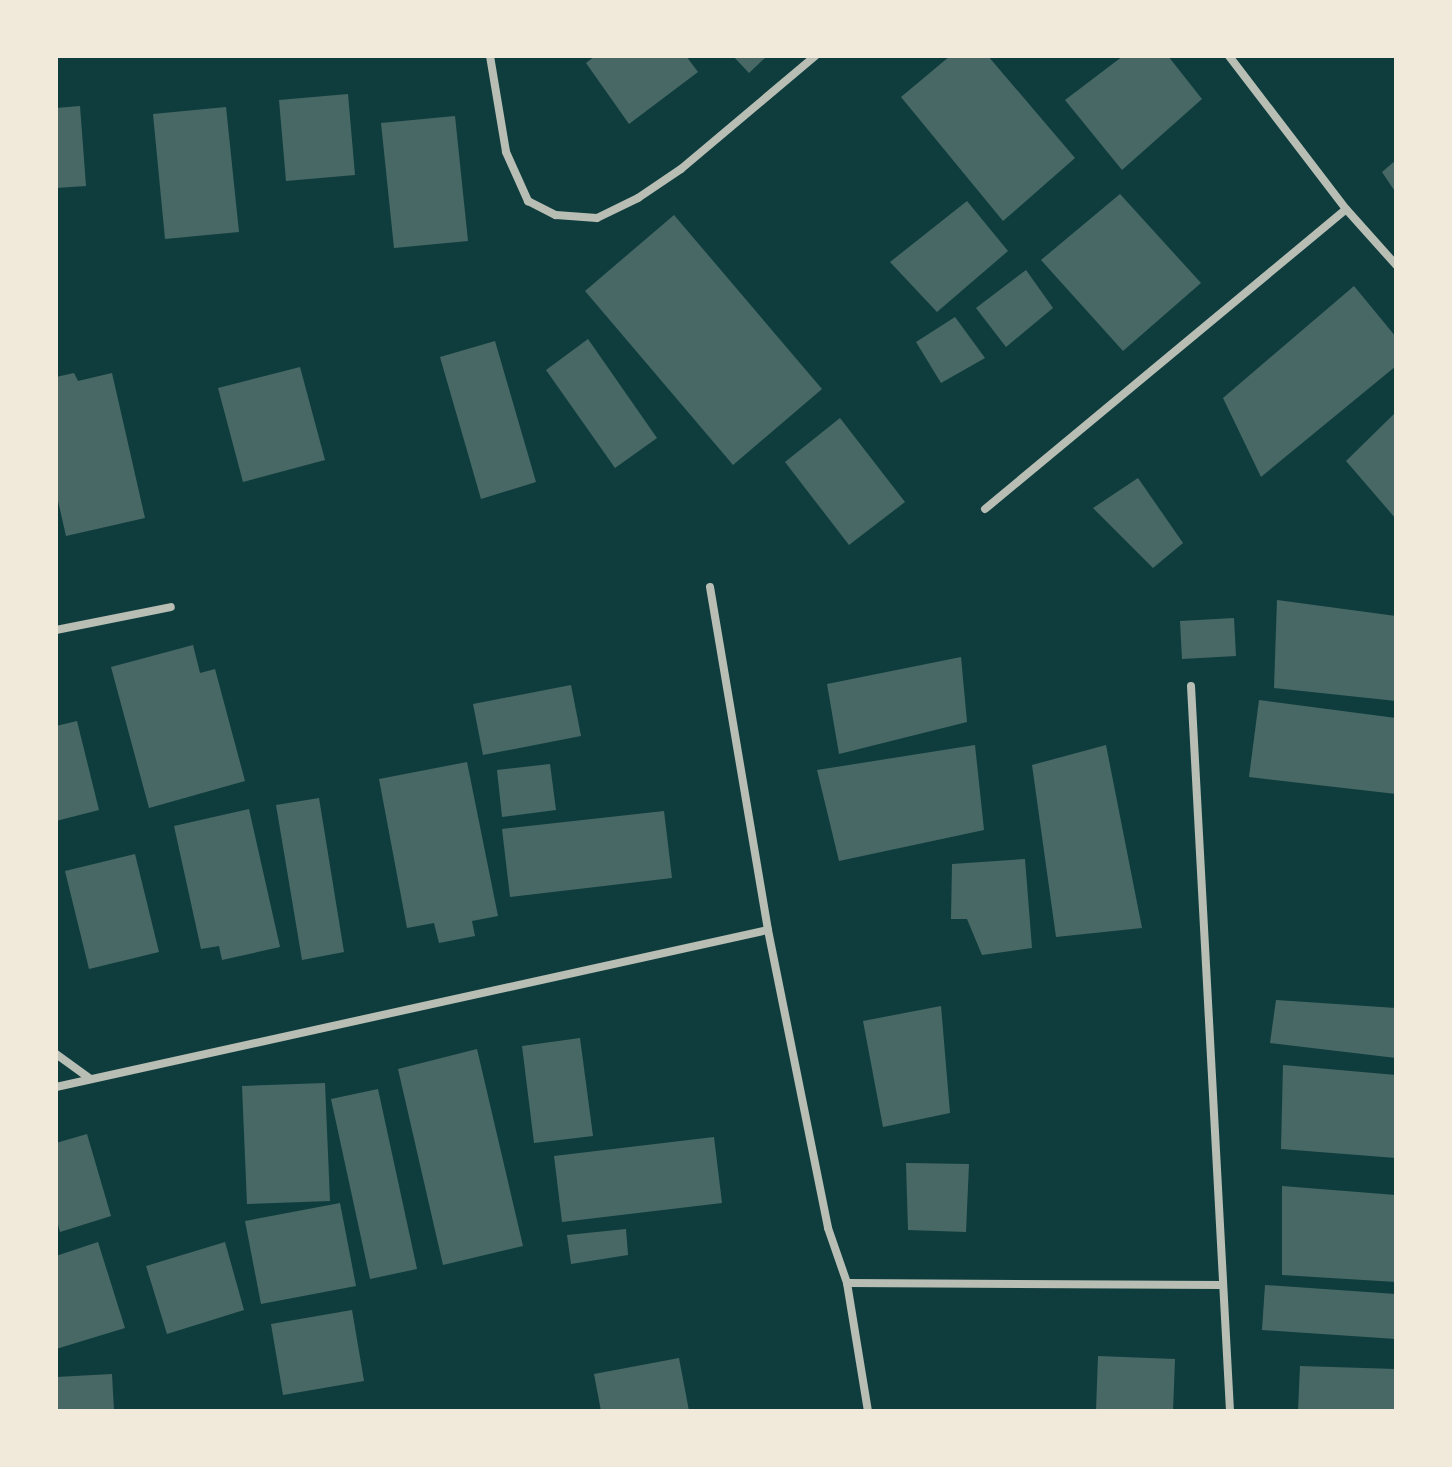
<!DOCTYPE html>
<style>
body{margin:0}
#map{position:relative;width:1452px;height:1467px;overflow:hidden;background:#0f3d3e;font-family:Bitter,serif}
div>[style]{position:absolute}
.building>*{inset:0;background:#486865}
.minor>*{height:8px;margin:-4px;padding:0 4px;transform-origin:4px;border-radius:4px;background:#b8beb3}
span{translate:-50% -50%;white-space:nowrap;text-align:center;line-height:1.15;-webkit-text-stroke:8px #f1e9da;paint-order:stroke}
.frame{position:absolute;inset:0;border:58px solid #f1e9da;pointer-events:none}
</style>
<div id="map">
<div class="building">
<i style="clip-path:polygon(595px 56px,686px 56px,698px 72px,629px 124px,586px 63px)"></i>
<i style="clip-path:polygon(733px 56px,767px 56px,749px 73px)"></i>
<i style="clip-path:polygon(950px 56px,988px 56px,1075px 158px,1003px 221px,901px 97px)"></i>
<i style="clip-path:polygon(1123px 56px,1168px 56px,1202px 99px,1122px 170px,1065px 100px)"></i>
<i style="clip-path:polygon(348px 94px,355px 175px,286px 181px,279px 100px)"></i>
<i style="clip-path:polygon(80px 106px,86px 186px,56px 188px,56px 108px)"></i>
<i style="clip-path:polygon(226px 107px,239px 232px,165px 239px,153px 114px)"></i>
<i style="clip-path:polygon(455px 116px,468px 241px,394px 248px,381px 123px)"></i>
<i style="clip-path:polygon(1396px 160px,1396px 193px,1382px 172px)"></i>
<i style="clip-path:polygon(1120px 194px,1201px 283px,1123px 351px,1041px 260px)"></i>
<i style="clip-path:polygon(967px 201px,1008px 251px,937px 312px,890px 262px)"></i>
<i style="clip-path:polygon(674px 215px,822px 389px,733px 465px,585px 291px)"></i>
<i style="clip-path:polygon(1026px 270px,1053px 308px,1006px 347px,976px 308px)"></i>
<i style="clip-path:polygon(1354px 286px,1396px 337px,1396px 366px,1261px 477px,1223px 398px)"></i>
<i style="clip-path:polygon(955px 317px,985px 358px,941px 383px,916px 342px)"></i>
<i style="clip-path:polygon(588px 339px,657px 438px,615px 468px,546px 370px)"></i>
<i style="clip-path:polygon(495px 341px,536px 482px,481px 499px,440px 357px)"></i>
<i style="clip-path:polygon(300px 367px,325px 460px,243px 482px,218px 388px)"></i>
<i style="clip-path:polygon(74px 373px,78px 381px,112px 373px,145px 518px,66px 536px,56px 492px,56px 377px)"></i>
<i style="clip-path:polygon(1396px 412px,1396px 519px,1346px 461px)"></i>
<i style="clip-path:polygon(840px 418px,905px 502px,849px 545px,785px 462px)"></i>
<i style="clip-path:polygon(1138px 478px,1183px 543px,1153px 568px,1093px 508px)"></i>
<i style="clip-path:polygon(1277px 600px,1396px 616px,1396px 701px,1274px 688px)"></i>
<i style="clip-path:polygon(1234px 618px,1236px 656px,1182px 659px,1180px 621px)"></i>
<i style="clip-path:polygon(193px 645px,200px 673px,215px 669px,245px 781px,149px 808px,111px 667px)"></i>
<i style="clip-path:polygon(961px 657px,967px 722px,839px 754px,827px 684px)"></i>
<i style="clip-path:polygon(571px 685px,581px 736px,483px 755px,473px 704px)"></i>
<i style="clip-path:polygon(1259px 700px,1396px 718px,1396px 794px,1249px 777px)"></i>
<i style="clip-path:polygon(77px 721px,99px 810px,56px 821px,56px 726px)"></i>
<i style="clip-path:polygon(975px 745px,984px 830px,839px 861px,817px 770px)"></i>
<i style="clip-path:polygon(1106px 745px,1142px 928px,1056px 937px,1032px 765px)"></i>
<i style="clip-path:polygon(467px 762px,498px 916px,472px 921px,475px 936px,439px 943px,434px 923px,407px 928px,379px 779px)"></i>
<i style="clip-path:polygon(550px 764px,556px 810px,502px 817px,497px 770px)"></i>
<i style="clip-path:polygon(319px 798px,344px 952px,302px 960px,276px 805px)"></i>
<i style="clip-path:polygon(249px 809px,280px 947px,222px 960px,219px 946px,201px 949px,174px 826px)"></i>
<i style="clip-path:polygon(664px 811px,672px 878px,510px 897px,502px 829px)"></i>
<i style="clip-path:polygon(135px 854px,159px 952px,89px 969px,65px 871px)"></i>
<i style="clip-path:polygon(1025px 859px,1032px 948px,982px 955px,967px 919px,951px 919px,952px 864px)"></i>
<i style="clip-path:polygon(1276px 1000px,1396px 1008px,1396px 1058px,1270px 1043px)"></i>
<i style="clip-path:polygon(941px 1006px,950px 1113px,883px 1127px,863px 1021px)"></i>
<i style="clip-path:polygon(580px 1038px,593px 1136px,534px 1143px,522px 1046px)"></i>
<i style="clip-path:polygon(477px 1049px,523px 1246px,443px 1265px,398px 1069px)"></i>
<i style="clip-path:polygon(1283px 1065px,1396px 1075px,1396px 1158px,1281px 1149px)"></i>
<i style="clip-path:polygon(325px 1083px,330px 1201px,247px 1204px,242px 1086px)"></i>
<i style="clip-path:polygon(378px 1089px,417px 1269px,370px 1279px,331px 1099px)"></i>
<i style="clip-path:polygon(87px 1134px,111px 1216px,60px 1232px,56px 1217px,56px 1143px)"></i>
<i style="clip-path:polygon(714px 1137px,722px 1203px,562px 1222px,554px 1156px)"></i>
<i style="clip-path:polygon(906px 1163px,969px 1164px,966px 1232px,908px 1230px)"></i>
<i style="clip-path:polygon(1282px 1186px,1396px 1195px,1396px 1282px,1282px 1275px)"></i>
<i style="clip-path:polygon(340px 1203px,356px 1286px,261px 1304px,245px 1221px)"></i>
<i style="clip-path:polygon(626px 1229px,628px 1255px,571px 1264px,567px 1235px)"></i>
<i style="clip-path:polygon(98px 1242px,125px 1328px,56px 1349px,56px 1256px)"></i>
<i style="clip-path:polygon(225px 1242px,244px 1310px,167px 1334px,146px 1266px)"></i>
<i style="clip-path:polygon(1265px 1285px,1396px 1294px,1396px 1339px,1262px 1330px)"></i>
<i style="clip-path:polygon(352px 1310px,364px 1381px,283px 1395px,271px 1324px)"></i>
<i style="clip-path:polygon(1098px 1356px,1175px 1359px,1173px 1411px,1096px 1411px)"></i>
<i style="clip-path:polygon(679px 1358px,689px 1411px,601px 1411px,594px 1374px)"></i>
<i style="clip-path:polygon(1300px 1366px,1396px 1369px,1396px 1411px,1298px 1411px)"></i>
<i style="clip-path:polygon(112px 1374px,114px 1411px,56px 1411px,56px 1377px)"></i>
</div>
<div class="minor">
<i style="left:490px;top:56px;width:97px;rotate:80.5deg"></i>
<i style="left:506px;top:152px;width:54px;rotate:65.8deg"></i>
<i style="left:528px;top:201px;width:31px;rotate:27deg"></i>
<i style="left:556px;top:215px;width:41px;rotate:4.2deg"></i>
<i style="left:597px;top:218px;width:46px;rotate:-26deg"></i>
<i style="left:638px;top:198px;width:52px;rotate:-34deg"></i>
<i style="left:681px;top:169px;width:175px;rotate:-40.1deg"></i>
<i style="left:1229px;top:56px;width:193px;rotate:52.6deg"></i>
<i style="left:1346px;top:209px;width:75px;rotate:48.2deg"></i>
<i style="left:985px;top:509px;width:469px;rotate:-39.7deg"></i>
<i style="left:710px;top:587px;width:348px;rotate:80.4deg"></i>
<i style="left:768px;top:930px;width:304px;rotate:78.6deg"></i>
<i style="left:828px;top:1228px;width:58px;rotate:70.9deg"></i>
<i style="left:847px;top:1283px;width:130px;rotate:80.7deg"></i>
<i style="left:56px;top:630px;width:117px;rotate:-11.3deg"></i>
<i style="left:1191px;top:686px;width:726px;rotate:86.92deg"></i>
<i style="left:56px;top:1054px;width:41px;rotate:36deg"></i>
<i style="left:56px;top:1087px;width:729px;rotate:-12.44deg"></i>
<i style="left:847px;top:1283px;width:376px;rotate:0.3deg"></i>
</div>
<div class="frame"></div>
</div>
